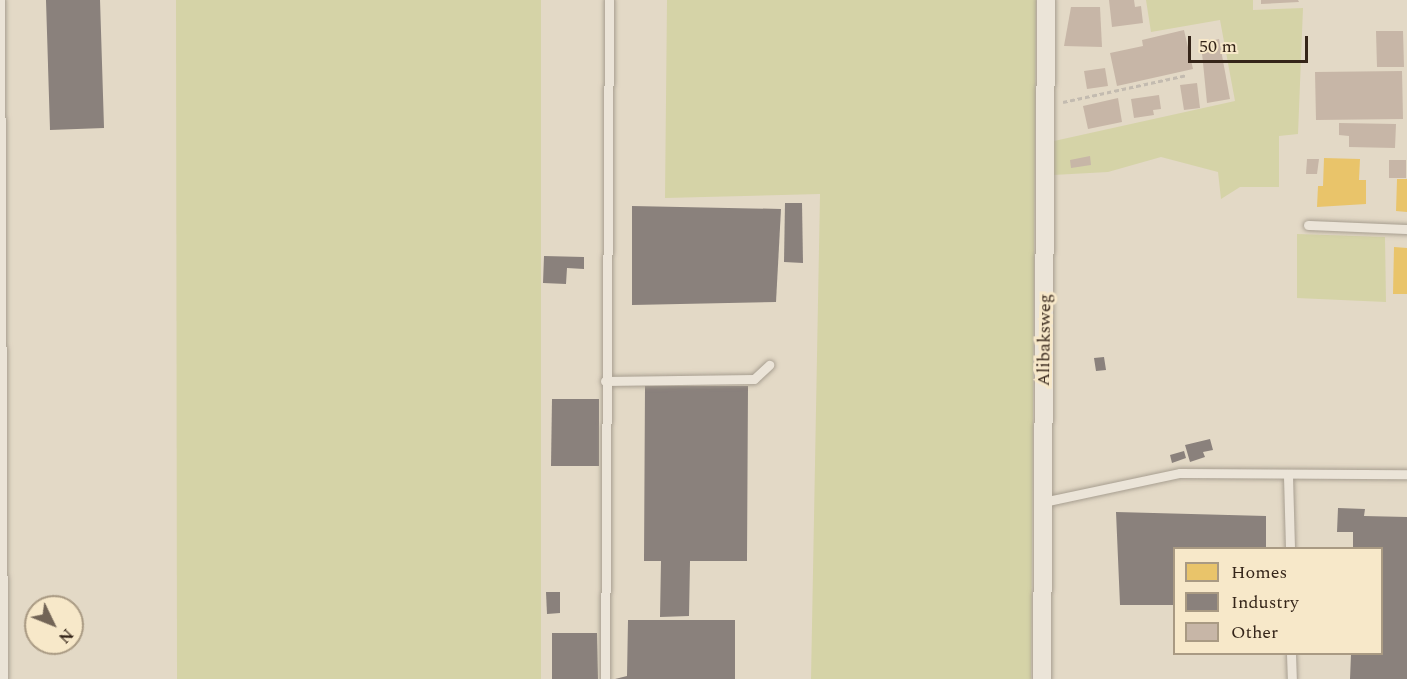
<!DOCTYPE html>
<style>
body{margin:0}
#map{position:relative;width:1407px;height:679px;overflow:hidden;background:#e3d9c6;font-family:Spectral,serif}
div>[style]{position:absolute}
.green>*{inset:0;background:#d5d3a7}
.homes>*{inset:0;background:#e9c46a}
.industry>*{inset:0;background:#8a817c}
.building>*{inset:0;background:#c7b6a7}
.path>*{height:3px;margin-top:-1.5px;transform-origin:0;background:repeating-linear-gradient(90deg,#c3bbb0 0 4.5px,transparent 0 7.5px)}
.roads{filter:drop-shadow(0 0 2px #a79e90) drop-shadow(0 0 2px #a79e90)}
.lane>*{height:9px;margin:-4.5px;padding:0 4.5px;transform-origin:4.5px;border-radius:4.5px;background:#ebe4d8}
.street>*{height:18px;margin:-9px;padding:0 9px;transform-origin:9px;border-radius:9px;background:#ebe4d8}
span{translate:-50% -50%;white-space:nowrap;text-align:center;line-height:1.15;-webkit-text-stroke:6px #f7e8c9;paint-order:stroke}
.street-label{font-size:18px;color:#352519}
.legend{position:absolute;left:1173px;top:547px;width:210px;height:108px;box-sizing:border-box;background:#f7e8c9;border:2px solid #a99a83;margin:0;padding:8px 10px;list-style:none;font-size:18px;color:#352519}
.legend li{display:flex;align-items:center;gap:12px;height:30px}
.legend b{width:30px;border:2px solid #a99a83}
.north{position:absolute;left:24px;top:595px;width:60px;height:60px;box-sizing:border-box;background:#f7e8c9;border:2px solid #a99a83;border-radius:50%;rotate:133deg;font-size:16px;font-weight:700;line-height:24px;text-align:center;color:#352519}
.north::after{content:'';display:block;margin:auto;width:21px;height:27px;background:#726456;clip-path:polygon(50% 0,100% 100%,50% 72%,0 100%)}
.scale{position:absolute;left:1188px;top:36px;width:120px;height:27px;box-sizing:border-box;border:3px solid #352519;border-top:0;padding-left:8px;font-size:18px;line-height:21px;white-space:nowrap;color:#352519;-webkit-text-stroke:4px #f7e8c9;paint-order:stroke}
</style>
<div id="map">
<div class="green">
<i style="clip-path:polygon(176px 0,541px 0,541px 679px,177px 679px)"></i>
<i style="clip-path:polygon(667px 0,1036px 0,1031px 679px,811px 679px,820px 194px,665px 198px)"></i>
<i style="clip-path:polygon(1146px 0,1253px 0,1253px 10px,1303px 8px,1298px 134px,1279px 136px,1279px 187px,1240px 187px,1221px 199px,1218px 172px,1161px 157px,1108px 172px,1053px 175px,1054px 141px,1235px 101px,1220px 20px,1151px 32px)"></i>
<i style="clip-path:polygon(1297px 234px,1385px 237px,1386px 302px,1297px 298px)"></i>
</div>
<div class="homes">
<i style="clip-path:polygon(1324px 158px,1360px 159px,1359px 180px,1366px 180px,1366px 204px,1317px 207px,1318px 186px,1323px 186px)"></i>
<i style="clip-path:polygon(1397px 179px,1407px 179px,1407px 212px,1396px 211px)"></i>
<i style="clip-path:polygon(1394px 247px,1407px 248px,1407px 294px,1393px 294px)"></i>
</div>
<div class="industry">
<i style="clip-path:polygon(46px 0,100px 0,104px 128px,50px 130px)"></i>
<i style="clip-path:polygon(785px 203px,802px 203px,803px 263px,784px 262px)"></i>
<i style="clip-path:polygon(632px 206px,781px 209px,776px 302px,632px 305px)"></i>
<i style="clip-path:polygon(544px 256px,584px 257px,584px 269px,567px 268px,566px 284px,543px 283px)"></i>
<i style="clip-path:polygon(1104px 357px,1106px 370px,1096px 371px,1094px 358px)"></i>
<i style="clip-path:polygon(645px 386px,748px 386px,747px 561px,690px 561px,689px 616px,660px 617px,661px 561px,644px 561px)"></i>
<i style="clip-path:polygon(552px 399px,599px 399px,599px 466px,551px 466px)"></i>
<i style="clip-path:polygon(1210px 439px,1213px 450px,1203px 452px,1205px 457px,1190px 462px,1185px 445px)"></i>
<i style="clip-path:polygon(1184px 451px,1186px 458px,1172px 463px,1170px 455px)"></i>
<i style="clip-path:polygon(1338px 508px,1365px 509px,1364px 516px,1407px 517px,1407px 679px,1350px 679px,1351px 654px,1382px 654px,1382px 548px,1353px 548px,1353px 532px,1337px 532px)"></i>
<i style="clip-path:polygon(1116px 512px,1266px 516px,1266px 548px,1174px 548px,1174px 605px,1120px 605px)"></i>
<i style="clip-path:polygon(546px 592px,560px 592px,560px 613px,547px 614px)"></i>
<i style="clip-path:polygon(628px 620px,735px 620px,735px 679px,615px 679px,627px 676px)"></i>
<i style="clip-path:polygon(552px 633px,597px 633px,598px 679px,552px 679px)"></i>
</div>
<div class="building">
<i style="clip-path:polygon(1109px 0,1134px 0,1135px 7px,1141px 6px,1143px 23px,1112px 27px)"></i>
<i style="clip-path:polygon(1261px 0,1298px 0,1299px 2px,1261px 4px)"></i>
<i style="clip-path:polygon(1071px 7px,1100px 7px,1102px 47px,1064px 46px)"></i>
<i style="clip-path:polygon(1184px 30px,1193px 69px,1117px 86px,1110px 53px,1143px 46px,1142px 40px)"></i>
<i style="clip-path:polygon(1376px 31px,1403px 31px,1404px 67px,1377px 67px)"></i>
<i style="clip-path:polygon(1219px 39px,1230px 99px,1207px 103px,1201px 43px)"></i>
<i style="clip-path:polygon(1105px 68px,1108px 86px,1087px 89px,1084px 71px)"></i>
<i style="clip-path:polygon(1402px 71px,1403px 119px,1316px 120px,1315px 72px)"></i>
<i style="clip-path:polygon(1197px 83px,1200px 108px,1184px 110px,1180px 85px)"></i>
<i style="clip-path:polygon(1159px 95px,1161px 109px,1153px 110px,1154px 115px,1134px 118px,1131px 99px)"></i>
<i style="clip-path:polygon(1118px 98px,1122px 122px,1088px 129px,1083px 106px)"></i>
<i style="clip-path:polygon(1339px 123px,1396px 124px,1395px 148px,1349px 147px,1349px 136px,1339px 135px)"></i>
<i style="clip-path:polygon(1090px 156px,1091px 165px,1071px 168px,1070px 160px)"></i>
<i style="clip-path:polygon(1307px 159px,1319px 159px,1317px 174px,1306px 174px)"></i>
<i style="clip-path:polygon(1389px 160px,1406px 160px,1406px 178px,1389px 178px)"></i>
</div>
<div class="path">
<i style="left:1063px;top:102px;width:127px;rotate:-12.3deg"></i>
</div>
<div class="roads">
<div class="lane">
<i style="left:0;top:0;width:679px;rotate:89.75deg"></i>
<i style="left:1308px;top:225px;width:99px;rotate:2.3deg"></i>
<i style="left:605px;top:381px;width:149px;rotate:-0.8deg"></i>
<i style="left:754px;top:379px;width:21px;rotate:-43deg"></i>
<i style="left:1288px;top:476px;width:72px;rotate:88.4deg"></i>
<i style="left:1043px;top:502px;width:140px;rotate:-12deg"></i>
<i style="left:1180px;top:473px;width:227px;rotate:0.3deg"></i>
<i style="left:1291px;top:654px;width:25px;rotate:88deg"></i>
<i style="left:605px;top:679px;width:679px;rotate:-89.66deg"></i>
</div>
<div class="street">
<i style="left:1042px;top:679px;width:679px;rotate:-89.66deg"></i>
</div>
</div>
<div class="street-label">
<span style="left:1045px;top:340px;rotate:-89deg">Alibaksweg</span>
</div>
<ul class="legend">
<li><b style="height:16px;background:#e9c46a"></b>Homes</li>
<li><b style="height:16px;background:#8a817c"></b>Industry</li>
<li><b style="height:16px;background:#c7b6a7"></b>Other</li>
</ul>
<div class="north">N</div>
<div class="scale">50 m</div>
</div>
